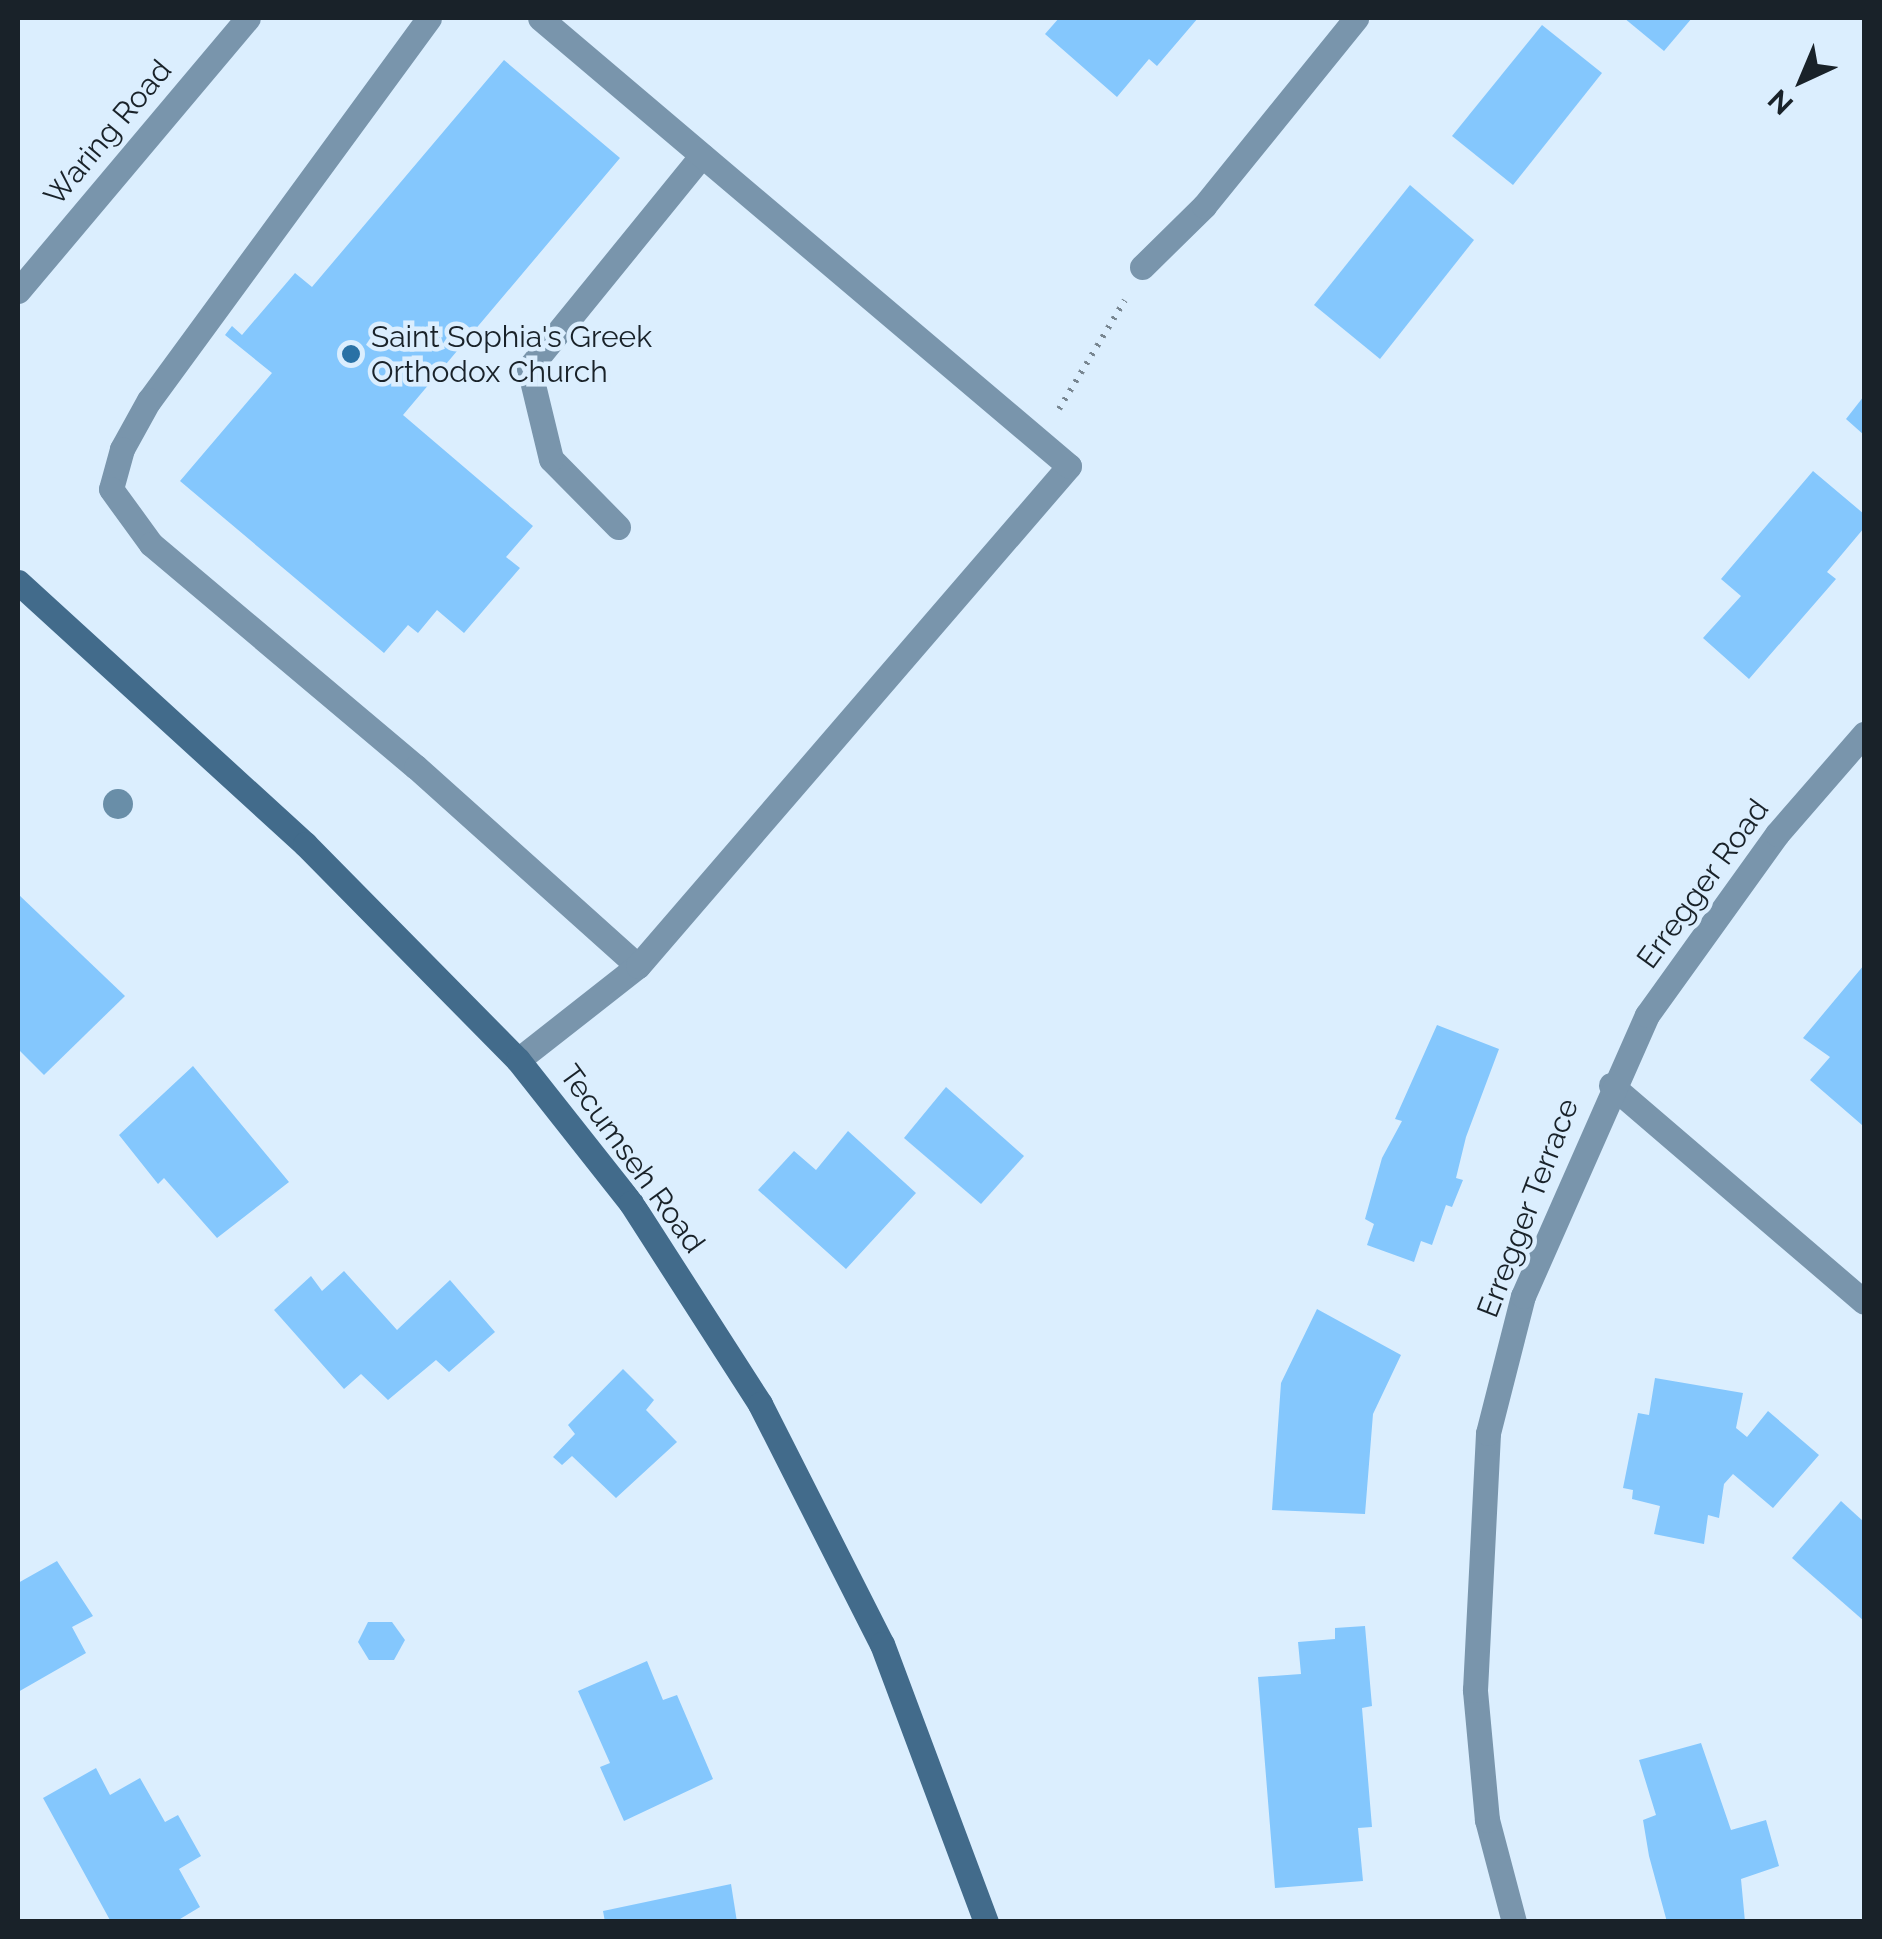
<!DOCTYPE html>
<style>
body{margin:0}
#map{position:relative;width:1882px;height:1939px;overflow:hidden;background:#dbeefe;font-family:Raleway,sans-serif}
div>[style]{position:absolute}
.building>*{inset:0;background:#84c7fd}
.path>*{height:6px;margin-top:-3px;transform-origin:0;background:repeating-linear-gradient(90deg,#788691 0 2.5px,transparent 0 10.5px)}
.lane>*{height:25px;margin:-12.5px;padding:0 12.5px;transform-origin:12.5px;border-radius:12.5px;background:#7995ac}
.street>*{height:25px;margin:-12.5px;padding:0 12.5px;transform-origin:12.5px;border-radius:12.5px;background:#7995ac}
.secondary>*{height:25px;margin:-12.5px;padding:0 12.5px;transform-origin:12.5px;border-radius:12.5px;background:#426b8b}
.trees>*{width:30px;height:30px;margin:-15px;border-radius:50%;background:#698ea8}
.dots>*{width:28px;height:28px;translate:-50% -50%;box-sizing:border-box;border:5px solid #dbeefe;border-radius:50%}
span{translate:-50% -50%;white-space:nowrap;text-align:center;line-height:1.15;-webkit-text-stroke:9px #dbeefe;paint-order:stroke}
.street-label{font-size:30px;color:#192229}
.poi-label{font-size:30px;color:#192229}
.left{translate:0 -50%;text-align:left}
.frame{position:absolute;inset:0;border:20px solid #192229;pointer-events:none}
.north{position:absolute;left:1752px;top:30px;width:100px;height:100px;-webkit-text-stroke:8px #dbeefe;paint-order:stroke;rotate:224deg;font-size:28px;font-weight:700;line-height:40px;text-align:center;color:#192229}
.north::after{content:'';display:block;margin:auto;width:35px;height:45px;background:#192229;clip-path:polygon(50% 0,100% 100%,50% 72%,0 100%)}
</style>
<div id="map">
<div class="building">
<i style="clip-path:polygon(1059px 18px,1198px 18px,1157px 66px,1149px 59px,1117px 97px,1045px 34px)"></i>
<i style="clip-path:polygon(1624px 18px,1692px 18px,1664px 51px)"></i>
<i style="clip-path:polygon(1542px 25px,1602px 73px,1513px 185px,1452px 136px)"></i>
<i style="clip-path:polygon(504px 60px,620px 158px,403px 415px,533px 526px,506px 557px,520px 568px,464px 633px,437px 610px,418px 633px,408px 625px,384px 653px,180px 481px,272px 373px,225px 335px,232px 326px,242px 335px,295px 273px,312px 287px)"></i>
<i style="clip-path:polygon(1410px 185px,1474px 240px,1380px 359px,1314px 305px)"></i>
<i style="clip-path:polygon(1864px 396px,1864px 435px,1846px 419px)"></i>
<i style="clip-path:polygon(1813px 471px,1864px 514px,1864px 528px,1827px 572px,1836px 579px,1749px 679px,1703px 638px,1741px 596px,1721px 579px)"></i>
<i style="clip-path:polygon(18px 894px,125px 996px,44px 1075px,18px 1049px)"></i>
<i style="clip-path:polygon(1864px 965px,1864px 1121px,1862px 1125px,1810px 1080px,1830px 1057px,1803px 1038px)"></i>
<i style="clip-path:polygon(1437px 1025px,1499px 1049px,1466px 1137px,1456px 1178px,1463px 1180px,1452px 1207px,1446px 1205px,1432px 1245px,1421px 1241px,1414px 1262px,1367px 1245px,1374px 1224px,1365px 1219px,1382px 1158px,1402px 1121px,1395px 1119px)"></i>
<i style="clip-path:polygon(193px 1066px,289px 1182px,217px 1238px,164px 1178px,158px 1184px,119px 1135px)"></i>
<i style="clip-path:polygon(946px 1087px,1024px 1156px,981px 1204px,904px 1138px)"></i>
<i style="clip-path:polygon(848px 1131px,916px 1193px,846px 1269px,758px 1190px,794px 1151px,816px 1170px)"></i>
<i style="clip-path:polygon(344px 1271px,397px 1330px,450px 1280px,495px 1332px,449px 1372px,436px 1360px,388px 1400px,361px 1374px,344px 1389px,274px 1310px,311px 1276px,322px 1291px)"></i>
<i style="clip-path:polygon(1317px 1309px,1401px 1355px,1373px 1414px,1365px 1514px,1272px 1510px,1281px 1383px)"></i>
<i style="clip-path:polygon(623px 1369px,654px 1400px,646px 1410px,677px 1442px,616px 1498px,572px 1456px,562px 1465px,553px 1457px,575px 1434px,568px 1425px)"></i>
<i style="clip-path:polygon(1655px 1378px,1743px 1393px,1736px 1428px,1747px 1437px,1768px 1411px,1819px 1455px,1773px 1508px,1733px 1474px,1724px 1484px,1719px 1518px,1708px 1515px,1704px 1544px,1654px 1534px,1660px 1506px,1632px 1499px,1633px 1490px,1623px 1488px,1638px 1413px,1649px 1415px)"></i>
<i style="clip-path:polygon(1841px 1501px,1864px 1522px,1864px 1621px,1792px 1558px)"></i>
<i style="clip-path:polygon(57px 1561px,93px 1616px,72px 1627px,86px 1653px,18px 1692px,18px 1583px)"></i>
<i style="clip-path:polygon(368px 1622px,392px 1622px,405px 1640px,394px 1660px,369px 1660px,358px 1642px)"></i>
<i style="clip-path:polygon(1365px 1626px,1372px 1706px,1362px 1708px,1372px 1827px,1358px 1828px,1363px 1881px,1275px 1888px,1258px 1677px,1301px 1674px,1298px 1642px,1335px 1639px,1335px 1628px)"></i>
<i style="clip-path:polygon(647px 1661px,663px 1700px,677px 1695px,713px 1779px,624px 1821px,600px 1767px,610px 1763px,578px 1691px)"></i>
<i style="clip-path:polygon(1701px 1743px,1731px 1830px,1766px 1820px,1779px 1866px,1741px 1879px,1745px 1922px,1667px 1922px,1649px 1856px,1643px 1820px,1656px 1815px,1639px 1760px)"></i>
<i style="clip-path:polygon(96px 1768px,110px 1795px,140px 1778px,165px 1822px,178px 1815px,201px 1856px,179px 1869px,200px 1907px,175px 1922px,111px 1922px,43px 1798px)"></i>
<i style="clip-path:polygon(731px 1884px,737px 1922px,605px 1922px,603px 1911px)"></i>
</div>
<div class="path">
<i style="left:1059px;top:409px;width:127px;rotate:-58.8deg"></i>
</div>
<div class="lane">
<i style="left:429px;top:18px;width:474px;rotate:126.2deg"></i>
<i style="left:149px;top:400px;width:56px;rotate:118.9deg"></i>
<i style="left:122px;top:449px;width:41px;rotate:105.4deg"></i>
<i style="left:111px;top:489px;width:68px;rotate:54deg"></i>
<i style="left:151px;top:544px;width:346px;rotate:40.1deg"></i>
<i style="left:416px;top:767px;width:298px;rotate:41.9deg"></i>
<i style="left:618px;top:527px;width:95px;rotate:-134.6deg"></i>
<i style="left:551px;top:459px;width:94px;rotate:-103.6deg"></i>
<i style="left:529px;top:368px;width:274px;rotate:-50.9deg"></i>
<i style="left:518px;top:1060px;width:152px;rotate:-38.1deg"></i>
<i style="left:638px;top:966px;width:660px;rotate:-49.24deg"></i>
<i style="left:1069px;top:466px;width:693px;rotate:-139.74deg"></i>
</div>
<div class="street">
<i style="left:1142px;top:267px;width:87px;rotate:-44.5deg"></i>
<i style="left:1204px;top:206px;width:242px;rotate:-51deg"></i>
<i style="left:18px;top:291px;width:357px;rotate:-49.9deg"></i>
<i style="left:1611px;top:1085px;width:333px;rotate:40.6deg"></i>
<i style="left:1514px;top:1922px;width:106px;rotate:-104.8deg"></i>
<i style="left:1487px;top:1820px;width:131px;rotate:-95.3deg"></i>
<i style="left:1475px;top:1690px;width:257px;rotate:-87.1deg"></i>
<i style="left:1488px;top:1433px;width:141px;rotate:-75.7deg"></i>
<i style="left:1523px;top:1296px;width:307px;rotate:-66.2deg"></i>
<i style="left:1647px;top:1015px;width:223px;rotate:-54.3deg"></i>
<i style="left:1777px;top:834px;width:133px;rotate:-49deg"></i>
</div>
<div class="secondary">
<i style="left:18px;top:582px;width:389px;rotate:42.4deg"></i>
<i style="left:305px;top:844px;width:303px;rotate:45.4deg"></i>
<i style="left:518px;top:1060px;width:182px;rotate:51.7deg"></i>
<i style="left:631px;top:1203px;width:239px;rotate:57.3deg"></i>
<i style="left:760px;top:1404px;width:269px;rotate:63.1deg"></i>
<i style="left:882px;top:1644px;width:297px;rotate:69.5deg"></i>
</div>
<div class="trees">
<i style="left:118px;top:804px"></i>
</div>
<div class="dots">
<i style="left:351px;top:354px;background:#2971a5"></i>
</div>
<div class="street-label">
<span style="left:108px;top:133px;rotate:-50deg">Waring Road</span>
<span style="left:1703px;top:884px;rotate:-54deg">Erregger Road</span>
<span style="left:632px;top:1159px;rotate:54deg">Tecumseh Road</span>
<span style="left:1528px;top:1208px;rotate:-69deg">Erregger Terrace</span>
</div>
<div class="poi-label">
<span class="left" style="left:371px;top:354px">Saint Sophia's Greek<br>Orthodox Church</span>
</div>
<div class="frame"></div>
<div class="north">N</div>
</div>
